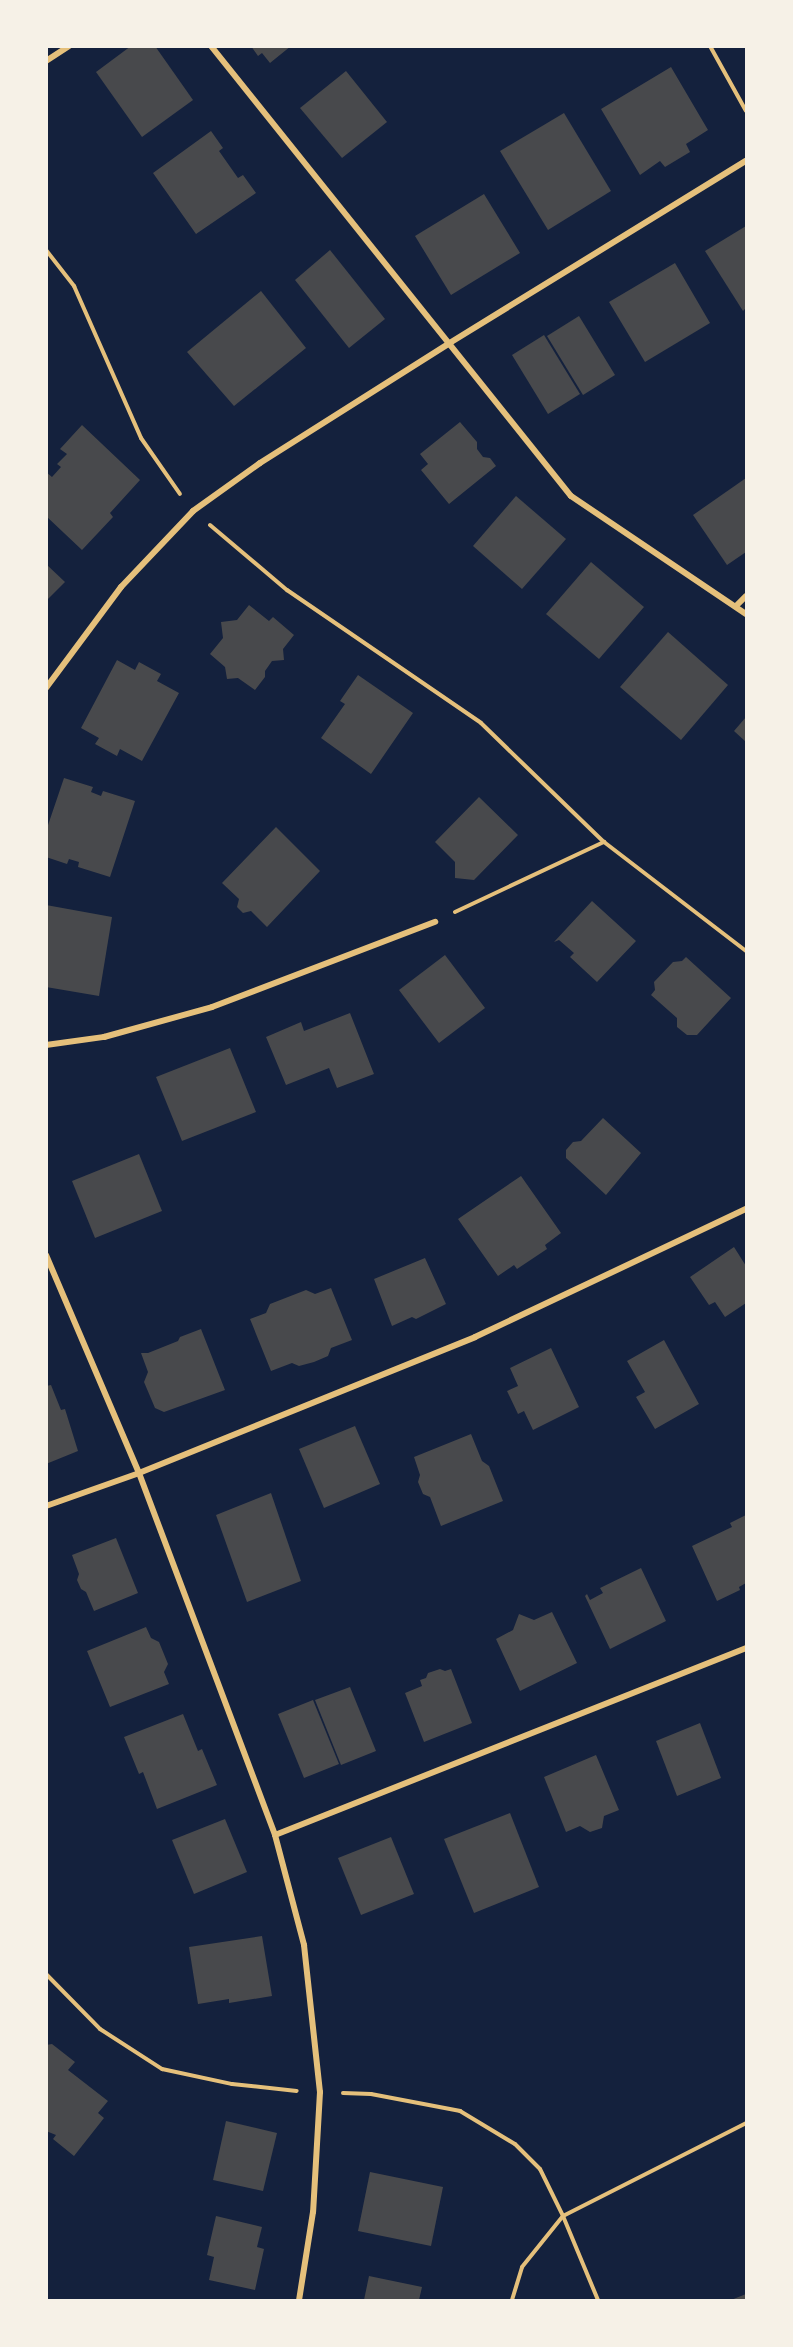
<!DOCTYPE html>
<style>
body{margin:0}
#map{position:relative;width:793px;height:2347px;overflow:hidden;background:#14213d;font-family:Inter,sans-serif}
div>[style]{position:absolute}
.building>*{inset:0;background:#48494c}
.path>*{height:4px;margin:-2px;padding:0 2px;transform-origin:2px;border-radius:2px;background:#e5c07b}
.minor>*{height:6px;margin:-3px;padding:0 3px;transform-origin:3px;border-radius:3px;background:#e5c07b}
span{translate:-50% -50%;white-space:nowrap;text-align:center;line-height:1.15;-webkit-text-stroke:4.5px #f6f1e7;paint-order:stroke}
.frame{position:absolute;inset:0;border:48px solid #f6f1e7;pointer-events:none}
</style>
<div id="map">
<div class="building">
<i style="clip-path:polygon(131px 46px,155px 46px,193px 100px,142px 137px,96px 72px)"></i>
<i style="clip-path:polygon(251px 46px,291px 46px,270px 63px,262px 53px,258px 56px)"></i>
<i style="clip-path:polygon(671px 67px,708px 130px,686px 144px,690px 152px,665px 167px,660px 161px,640px 175px,601px 109px)"></i>
<i style="clip-path:polygon(346px 71px,387px 122px,342px 158px,300px 108px)"></i>
<i style="clip-path:polygon(564px 113px,611px 191px,548px 230px,500px 151px)"></i>
<i style="clip-path:polygon(211px 131px,223px 148px,219px 151px,238px 178px,243px 175px,256px 193px,196px 234px,153px 173px)"></i>
<i style="clip-path:polygon(484px 194px,520px 253px,451px 295px,415px 236px)"></i>
<i style="clip-path:polygon(746px 226px,746px 308px,743px 311px,705px 251px)"></i>
<i style="clip-path:polygon(330px 250px,385px 319px,349px 348px,295px 280px)"></i>
<i style="clip-path:polygon(675px 263px,710px 323px,645px 362px,609px 302px)"></i>
<i style="clip-path:polygon(261px 291px,306px 348px,234px 406px,187px 352px)"></i>
<i style="clip-path:polygon(579px 316px,615px 375px,583px 395px,547px 336px)"></i>
<i style="clip-path:polygon(544px 335px,580px 394px,548px 414px,512px 355px)"></i>
<i style="clip-path:polygon(460px 422px,477px 442px,477px 449px,483px 457px,490px 458px,496px 466px,449px 504px,421px 470px,428px 464px,420px 454px)"></i>
<i style="clip-path:polygon(82px 425px,140px 480px,110px 513px,113px 517px,82px 550px,46px 516px,46px 472px,52px 477px,61px 467px,57px 464px,67px 454px,60px 449px)"></i>
<i style="clip-path:polygon(746px 478px,746px 552px,727px 565px,693px 515px)"></i>
<i style="clip-path:polygon(516px 496px,566px 539px,522px 589px,473px 546px)"></i>
<i style="clip-path:polygon(591px 562px,644px 607px,599px 659px,546px 614px)"></i>
<i style="clip-path:polygon(46px 564px,65px 582px,46px 601px)"></i>
<i style="clip-path:polygon(249px 605px,269px 621px,273px 617px,294px 635px,283px 649px,284px 660px,272px 661px,265px 671px,265px 677px,255px 690px,238px 678px,227px 679px,225px 667px,210px 654px,223px 638px,221px 622px,237px 620px)"></i>
<i style="clip-path:polygon(668px 632px,728px 685px,681px 740px,620px 687px)"></i>
<i style="clip-path:polygon(117px 660px,135px 670px,139px 662px,161px 674px,157px 681px,179px 693px,142px 761px,120px 749px,117px 756px,95px 744px,99px 738px,81px 728px)"></i>
<i style="clip-path:polygon(358px 675px,413px 713px,371px 774px,321px 738px,345px 704px,340px 701px)"></i>
<i style="clip-path:polygon(746px 717px,746px 742px,734px 731px)"></i>
<i style="clip-path:polygon(64px 778px,93px 787px,91px 792px,101px 796px,103px 791px,135px 801px,110px 877px,78px 867px,79px 862px,69px 859px,67px 864px,46px 857px,46px 831px)"></i>
<i style="clip-path:polygon(479px 797px,518px 835px,474px 880px,455px 878px,455px 862px,435px 842px)"></i>
<i style="clip-path:polygon(276px 827px,320px 871px,267px 927px,251px 911px,243px 913px,237px 907px,239px 899px,222px 883px)"></i>
<i style="clip-path:polygon(592px 901px,636px 941px,597px 982px,570px 957px,574px 953px,559px 940px,554px 942px)"></i>
<i style="clip-path:polygon(46px 905px,112px 917px,99px 996px,46px 987px)"></i>
<i style="clip-path:polygon(445px 955px,485px 1008px,439px 1043px,399px 990px)"></i>
<i style="clip-path:polygon(686px 957px,731px 998px,697px 1035px,687px 1035px,677px 1027px,677px 1018px,651px 995px,655px 990px,654px 982px,673px 962px,682px 961px)"></i>
<i style="clip-path:polygon(350px 1013px,374px 1074px,337px 1088px,329px 1068px,286px 1085px,266px 1037px,301px 1022px,304px 1031px)"></i>
<i style="clip-path:polygon(230px 1048px,256px 1112px,182px 1141px,156px 1077px)"></i>
<i style="clip-path:polygon(603px 1118px,641px 1153px,606px 1195px,566px 1158px,566px 1150px,573px 1142px,581px 1141px)"></i>
<i style="clip-path:polygon(139px 1154px,162px 1211px,95px 1238px,72px 1181px)"></i>
<i style="clip-path:polygon(521px 1176px,561px 1233px,545px 1245px,547px 1249px,517px 1269px,514px 1265px,498px 1276px,458px 1219px)"></i>
<i style="clip-path:polygon(734px 1247px,746px 1266px,746px 1303px,725px 1317px,715px 1302px,709px 1305px,690px 1277px)"></i>
<i style="clip-path:polygon(425px 1258px,446px 1304px,416px 1319px,412px 1317px,392px 1326px,374px 1279px)"></i>
<i style="clip-path:polygon(331px 1288px,352px 1340px,331px 1348px,328px 1356px,314px 1362px,299px 1366px,292px 1363px,271px 1371px,250px 1319px,266px 1313px,270px 1304px,306px 1290px,315px 1294px)"></i>
<i style="clip-path:polygon(201px 1329px,225px 1390px,164px 1412px,155px 1408px,144px 1382px,148px 1372px,141px 1353px,148px 1353px,178px 1341px,180px 1337px)"></i>
<i style="clip-path:polygon(664px 1340px,699px 1404px,655px 1429px,636px 1397px,645px 1392px,627px 1361px)"></i>
<i style="clip-path:polygon(551px 1348px,579px 1407px,533px 1430px,524px 1411px,518px 1414px,507px 1391px,518px 1386px,510px 1368px)"></i>
<i style="clip-path:polygon(51px 1385px,61px 1410px,65px 1409px,78px 1451px,46px 1464px,46px 1386px)"></i>
<i style="clip-path:polygon(355px 1426px,380px 1484px,324px 1508px,299px 1449px)"></i>
<i style="clip-path:polygon(471px 1434px,482px 1461px,489px 1466px,503px 1501px,441px 1526px,430px 1497px,423px 1494px,418px 1482px,420px 1475px,414px 1457px)"></i>
<i style="clip-path:polygon(271px 1493px,301px 1581px,247px 1602px,216px 1515px)"></i>
<i style="clip-path:polygon(746px 1515px,746px 1583px,739px 1587px,740px 1590px,717px 1601px,692px 1546px,732px 1527px,730px 1523px)"></i>
<i style="clip-path:polygon(116px 1538px,138px 1593px,94px 1611px,86px 1592px,81px 1589px,77px 1580px,79px 1574px,72px 1555px)"></i>
<i style="clip-path:polygon(641px 1568px,666px 1621px,610px 1649px,585px 1596px,587px 1594px,590px 1600px,603px 1593px,600px 1588px)"></i>
<i style="clip-path:polygon(552px 1612px,577px 1663px,520px 1691px,496px 1639px,513px 1630px,519px 1614px,534px 1620px)"></i>
<i style="clip-path:polygon(146px 1627px,151px 1638px,159px 1642px,168px 1664px,164px 1672px,169px 1684px,110px 1707px,87px 1651px)"></i>
<i style="clip-path:polygon(440px 1669px,445px 1671px,451px 1669px,472px 1723px,424px 1742px,405px 1693px,422px 1686px,420px 1680px,426px 1678px,428px 1673px)"></i>
<i style="clip-path:polygon(350px 1687px,376px 1751px,341px 1765px,315px 1700px)"></i>
<i style="clip-path:polygon(313px 1700px,339px 1764px,304px 1778px,278px 1714px)"></i>
<i style="clip-path:polygon(183px 1714px,198px 1751px,202px 1749px,217px 1785px,157px 1809px,143px 1772px,139px 1774px,124px 1737px)"></i>
<i style="clip-path:polygon(700px 1723px,721px 1778px,677px 1796px,656px 1741px)"></i>
<i style="clip-path:polygon(596px 1755px,619px 1810px,604px 1816px,602px 1828px,590px 1832px,580px 1826px,566px 1832px,544px 1777px)"></i>
<i style="clip-path:polygon(510px 1813px,539px 1887px,474px 1913px,444px 1839px)"></i>
<i style="clip-path:polygon(225px 1819px,247px 1872px,194px 1894px,172px 1840px)"></i>
<i style="clip-path:polygon(391px 1837px,414px 1894px,361px 1915px,338px 1858px)"></i>
<i style="clip-path:polygon(262px 1936px,272px 1996px,229px 2003px,229px 1999px,198px 2004px,189px 1947px)"></i>
<i style="clip-path:polygon(52px 2044px,75px 2062px,68px 2070px,108px 2101px,98px 2113px,104px 2118px,74px 2156px,53px 2139px,56px 2135px,46px 2131px,46px 2045px)"></i>
<i style="clip-path:polygon(226px 2121px,277px 2133px,263px 2191px,213px 2180px)"></i>
<i style="clip-path:polygon(370px 2172px,443px 2187px,431px 2246px,358px 2231px)"></i>
<i style="clip-path:polygon(216px 2216px,262px 2227px,257px 2247px,264px 2249px,255px 2290px,209px 2280px,214px 2257px,207px 2255px)"></i>
<i style="clip-path:polygon(369px 2276px,422px 2287px,419px 2300px,364px 2300px)"></i>
<i style="clip-path:polygon(746px 2294px,746px 2300px,731px 2300px)"></i>
</div>
<div class="path">
<i style="left:710px;top:46px;width:74px;rotate:61deg"></i>
<i style="left:46px;top:250px;width:46px;rotate:52.1deg"></i>
<i style="left:74px;top:286px;width:166px;rotate:66.2deg"></i>
<i style="left:141px;top:438px;width:68px;rotate:55.1deg"></i>
<i style="left:210px;top:525px;width:101px;rotate:40.2deg"></i>
<i style="left:287px;top:590px;width:235px;rotate:34.4deg"></i>
<i style="left:481px;top:723px;width:171px;rotate:44.1deg"></i>
<i style="left:604px;top:842px;width:179px;rotate:37.5deg"></i>
<i style="left:455px;top:912px;width:165px;rotate:-25.2deg"></i>
<i style="left:46px;top:1974px;width:77px;rotate:45.5deg"></i>
<i style="left:100px;top:2029px;width:74px;rotate:32.8deg"></i>
<i style="left:162px;top:2069px;width:72px;rotate:12.1deg"></i>
<i style="left:232px;top:2084px;width:65px;rotate:6.1deg"></i>
<i style="left:343px;top:2093px;width:28px;rotate:2deg"></i>
<i style="left:371px;top:2094px;width:91px;rotate:10.8deg"></i>
<i style="left:460px;top:2111px;width:64px;rotate:31deg"></i>
<i style="left:515px;top:2144px;width:35px;rotate:45deg"></i>
<i style="left:540px;top:2169px;width:52px;rotate:63.9deg"></i>
<i style="left:563px;top:2216px;width:91px;rotate:67.4deg"></i>
<i style="left:512px;top:2300px;width:34px;rotate:-73deg"></i>
<i style="left:522px;top:2267px;width:65px;rotate:-51.2deg"></i>
<i style="left:563px;top:2216px;width:205px;rotate:-26.9deg"></i>
</div>
<div class="minor">
<i style="left:211px;top:46px;width:576px;rotate:51.34deg"></i>
<i style="left:571px;top:496px;width:211px;rotate:34deg"></i>
<i style="left:46px;top:61px;width:27px;rotate:-33deg"></i>
<i style="left:736px;top:606px;width:14px;rotate:-45deg"></i>
<i style="left:46px;top:688px;width:126px;rotate:-53.4deg"></i>
<i style="left:121px;top:587px;width:105px;rotate:-46.5deg"></i>
<i style="left:193px;top:511px;width:82px;rotate:-35.6deg"></i>
<i style="left:260px;top:463px;width:222px;rotate:-32.3deg"></i>
<i style="left:448px;top:344px;width:350px;rotate:-31.6deg"></i>
<i style="left:46px;top:1045px;width:59px;rotate:-7.9deg"></i>
<i style="left:104px;top:1037px;width:112px;rotate:-15.5deg"></i>
<i style="left:212px;top:1007px;width:239px;rotate:-20.9deg"></i>
<i style="left:46px;top:1255px;width:237px;rotate:66.9deg"></i>
<i style="left:139px;top:1473px;width:387px;rotate:69.4deg"></i>
<i style="left:275px;top:1835px;width:114px;rotate:75.2deg"></i>
<i style="left:304px;top:1945px;width:148px;rotate:83.8deg"></i>
<i style="left:320px;top:2092px;width:120px;rotate:93.3deg"></i>
<i style="left:313px;top:2212px;width:89px;rotate:99deg"></i>
<i style="left:46px;top:1506px;width:99px;rotate:-19.5deg"></i>
<i style="left:139px;top:1473px;width:362px;rotate:-22deg"></i>
<i style="left:475px;top:1337px;width:300px;rotate:-25.3deg"></i>
<i style="left:275px;top:1835px;width:507px;rotate:-21.65deg"></i>
</div>
<div class="frame"></div>
</div>
